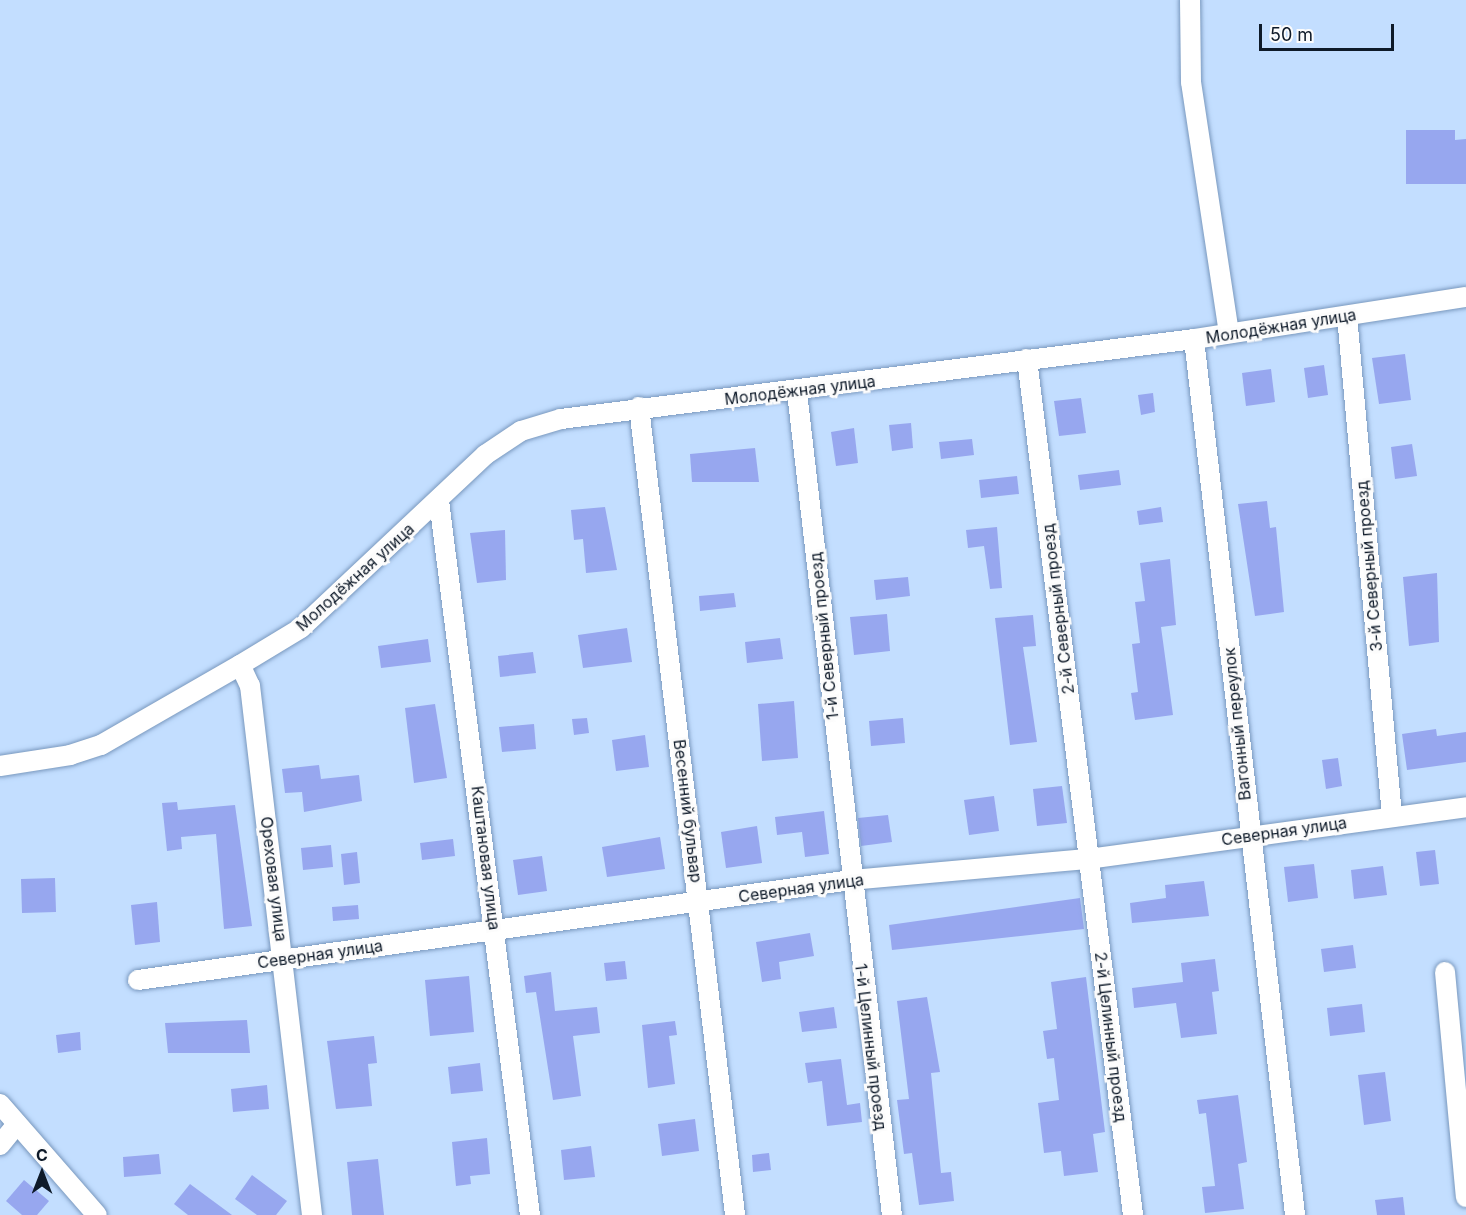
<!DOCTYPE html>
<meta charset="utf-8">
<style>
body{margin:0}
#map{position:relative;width:1466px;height:1215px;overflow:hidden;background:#c3deff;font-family:Inter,sans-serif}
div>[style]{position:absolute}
.building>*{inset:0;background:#97a7ef}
.roads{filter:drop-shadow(0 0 2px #7998be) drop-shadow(0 0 2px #7998be)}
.street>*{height:20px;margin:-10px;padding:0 10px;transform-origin:10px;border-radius:10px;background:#fff}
span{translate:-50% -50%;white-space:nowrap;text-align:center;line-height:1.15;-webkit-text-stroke:6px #fcfcfc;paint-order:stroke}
.street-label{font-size:16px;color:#0e1a29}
.north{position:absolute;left:12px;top:1143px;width:60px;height:60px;-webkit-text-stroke:4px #fcfcfc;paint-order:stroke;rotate:0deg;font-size:16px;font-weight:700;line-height:24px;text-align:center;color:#0e1a29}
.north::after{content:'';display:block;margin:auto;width:21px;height:27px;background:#0e1a29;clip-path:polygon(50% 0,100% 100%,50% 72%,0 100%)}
.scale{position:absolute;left:1259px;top:24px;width:135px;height:27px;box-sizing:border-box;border:3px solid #0e1a29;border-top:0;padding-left:8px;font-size:18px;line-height:21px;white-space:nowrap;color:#0e1a29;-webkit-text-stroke:4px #fcfcfc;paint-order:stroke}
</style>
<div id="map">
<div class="building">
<i style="clip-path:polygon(1406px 130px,1455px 130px,1455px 140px,1466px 139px,1466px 184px,1406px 184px)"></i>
<i style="clip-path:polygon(1405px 354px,1411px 400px,1379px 404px,1372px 358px)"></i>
<i style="clip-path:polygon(1324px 365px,1328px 395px,1308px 398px,1304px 368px)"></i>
<i style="clip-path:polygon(1271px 369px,1275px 402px,1246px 406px,1242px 373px)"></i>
<i style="clip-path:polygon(1153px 393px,1155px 412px,1141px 415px,1138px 395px)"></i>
<i style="clip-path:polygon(1081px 398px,1086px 433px,1059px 436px,1054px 401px)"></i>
<i style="clip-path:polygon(911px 423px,913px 448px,892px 451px,889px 425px)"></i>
<i style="clip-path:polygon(854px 428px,858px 463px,836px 466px,831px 432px)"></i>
<i style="clip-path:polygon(972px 439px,974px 455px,941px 459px,939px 442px)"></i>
<i style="clip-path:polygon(1412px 444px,1417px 476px,1395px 479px,1391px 447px)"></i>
<i style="clip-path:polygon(755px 448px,759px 482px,692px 482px,690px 454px)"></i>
<i style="clip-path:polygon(1119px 470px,1121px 485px,1080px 490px,1078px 475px)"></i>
<i style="clip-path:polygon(1017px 476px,1019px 494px,981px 498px,979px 480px)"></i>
<i style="clip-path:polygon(1267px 501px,1270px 528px,1276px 527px,1284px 612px,1255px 616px,1238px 504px)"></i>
<i style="clip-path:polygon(605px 507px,617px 570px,586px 573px,583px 539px,574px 540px,571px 510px)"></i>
<i style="clip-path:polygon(1161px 507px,1163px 522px,1139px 525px,1137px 511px)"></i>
<i style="clip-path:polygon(997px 527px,1002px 588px,990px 589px,984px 546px,968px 548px,966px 530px)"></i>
<i style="clip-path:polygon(505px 530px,506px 580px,477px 583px,470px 533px)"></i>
<i style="clip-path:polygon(1170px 559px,1176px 625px,1161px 627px,1173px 715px,1135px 720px,1131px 693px,1138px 692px,1132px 644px,1140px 643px,1135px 602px,1145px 601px,1140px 563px)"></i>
<i style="clip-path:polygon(1437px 573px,1439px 642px,1409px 646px,1403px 577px)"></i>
<i style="clip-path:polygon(908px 577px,910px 596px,876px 600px,874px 580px)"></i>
<i style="clip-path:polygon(734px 593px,736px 607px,700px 611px,699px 596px)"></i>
<i style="clip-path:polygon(887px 614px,890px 651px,854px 655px,850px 617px)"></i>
<i style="clip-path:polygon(1033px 615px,1036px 646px,1023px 647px,1037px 742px,1010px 745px,995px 618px)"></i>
<i style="clip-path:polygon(627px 628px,632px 662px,583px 668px,578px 635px)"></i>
<i style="clip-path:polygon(780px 638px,783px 659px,747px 663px,745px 642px)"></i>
<i style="clip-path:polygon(428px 639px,431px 662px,381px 668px,378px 646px)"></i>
<i style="clip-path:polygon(533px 652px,536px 673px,500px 677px,498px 656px)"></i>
<i style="clip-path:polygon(794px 701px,798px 758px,762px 761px,758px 704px)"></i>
<i style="clip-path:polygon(435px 704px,447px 778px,414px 783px,405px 708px)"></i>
<i style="clip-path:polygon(587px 718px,589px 733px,574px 735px,572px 719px)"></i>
<i style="clip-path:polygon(903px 718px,905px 743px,871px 746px,869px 721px)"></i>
<i style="clip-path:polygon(534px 724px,536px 749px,502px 752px,499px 727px)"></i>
<i style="clip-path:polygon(1436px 729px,1437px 736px,1466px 732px,1466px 762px,1407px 770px,1402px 734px)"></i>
<i style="clip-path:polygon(645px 735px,649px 767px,616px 771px,612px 740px)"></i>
<i style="clip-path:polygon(1338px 758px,1342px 786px,1326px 789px,1322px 760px)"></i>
<i style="clip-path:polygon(319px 765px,321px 779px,359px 775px,362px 801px,304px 812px,302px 792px,285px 793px,282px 769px)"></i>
<i style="clip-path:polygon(1062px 786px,1067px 823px,1037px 826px,1033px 789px)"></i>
<i style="clip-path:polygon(994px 796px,999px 831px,969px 835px,964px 800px)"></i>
<i style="clip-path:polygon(177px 802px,178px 810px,235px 805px,252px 926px,224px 929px,216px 834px,181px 837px,182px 849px,167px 851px,162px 803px)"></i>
<i style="clip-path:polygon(824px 811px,829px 854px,805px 857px,802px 832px,777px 835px,775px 817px)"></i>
<i style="clip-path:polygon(888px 815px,892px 842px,861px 846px,858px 818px)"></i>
<i style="clip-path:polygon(757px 826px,762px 863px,726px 868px,721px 832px)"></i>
<i style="clip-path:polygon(660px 837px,665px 869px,607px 877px,602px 847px)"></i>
<i style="clip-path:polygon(453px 839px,455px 856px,422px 860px,420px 843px)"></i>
<i style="clip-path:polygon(331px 845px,333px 867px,303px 870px,301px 848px)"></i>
<i style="clip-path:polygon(1435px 850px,1439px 884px,1420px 886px,1416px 852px)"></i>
<i style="clip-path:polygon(357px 852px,360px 883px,344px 885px,341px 854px)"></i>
<i style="clip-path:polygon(542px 856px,547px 891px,518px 895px,513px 860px)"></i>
<i style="clip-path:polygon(1314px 864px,1318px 898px,1288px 902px,1284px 867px)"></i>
<i style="clip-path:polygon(1383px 866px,1387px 895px,1354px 899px,1351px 870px)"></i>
<i style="clip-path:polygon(55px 878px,56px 912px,22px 913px,21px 879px)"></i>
<i style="clip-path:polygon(1204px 881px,1209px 916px,1132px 923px,1130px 903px,1166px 898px,1165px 885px)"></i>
<i style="clip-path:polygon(1080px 898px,1084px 929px,892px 950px,889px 925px)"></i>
<i style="clip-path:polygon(157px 902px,160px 942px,135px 945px,131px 905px)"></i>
<i style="clip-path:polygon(358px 905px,359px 919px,333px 921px,332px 907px)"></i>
<i style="clip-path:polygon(810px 933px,814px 956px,779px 962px,781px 979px,762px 982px,756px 942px)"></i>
<i style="clip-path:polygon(1353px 945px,1356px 968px,1324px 972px,1321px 949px)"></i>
<i style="clip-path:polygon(1215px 959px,1219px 991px,1212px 992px,1217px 1034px,1181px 1038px,1176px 1003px,1134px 1008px,1132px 988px,1183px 982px,1181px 963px)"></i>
<i style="clip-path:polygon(625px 961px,627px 979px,606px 981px,604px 963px)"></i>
<i style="clip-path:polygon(551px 972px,555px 1011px,597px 1007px,600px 1033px,573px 1036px,581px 1096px,553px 1100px,536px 992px,526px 993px,524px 976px)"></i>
<i style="clip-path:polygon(469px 976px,474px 1032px,430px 1036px,425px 980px)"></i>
<i style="clip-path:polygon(1086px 977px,1105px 1132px,1093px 1134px,1098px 1172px,1064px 1176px,1061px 1151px,1044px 1153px,1038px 1103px,1059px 1100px,1054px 1058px,1047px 1059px,1043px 1031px,1057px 1029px,1051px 982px)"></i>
<i style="clip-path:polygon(927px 997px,940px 1072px,931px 1073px,941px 1173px,951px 1172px,954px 1201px,919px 1205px,912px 1153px,904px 1154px,897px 1100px,909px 1099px,897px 1001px)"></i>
<i style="clip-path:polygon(1362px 1004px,1365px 1032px,1330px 1036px,1327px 1008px)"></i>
<i style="clip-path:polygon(834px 1007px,837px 1028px,802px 1032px,799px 1012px)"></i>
<i style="clip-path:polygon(247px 1020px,250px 1053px,168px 1053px,165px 1023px)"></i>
<i style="clip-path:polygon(675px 1021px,677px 1035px,669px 1036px,675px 1084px,648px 1088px,642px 1025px)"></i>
<i style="clip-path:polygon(80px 1032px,81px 1050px,58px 1053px,56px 1035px)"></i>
<i style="clip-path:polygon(374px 1036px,377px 1063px,368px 1064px,372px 1106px,336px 1109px,327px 1041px)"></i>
<i style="clip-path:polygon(841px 1059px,847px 1105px,860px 1103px,862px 1122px,827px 1126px,822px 1081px,808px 1083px,805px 1063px)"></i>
<i style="clip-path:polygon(480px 1063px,483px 1091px,451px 1094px,448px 1067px)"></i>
<i style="clip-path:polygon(1385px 1072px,1391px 1121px,1364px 1125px,1358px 1075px)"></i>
<i style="clip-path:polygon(267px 1085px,269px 1109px,233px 1112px,231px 1089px)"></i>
<i style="clip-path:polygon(1238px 1095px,1247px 1162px,1238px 1164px,1244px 1209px,1205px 1213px,1202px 1187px,1215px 1186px,1206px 1113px,1199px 1114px,1197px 1100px)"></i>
<i style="clip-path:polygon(695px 1119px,699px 1151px,662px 1156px,658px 1124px)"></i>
<i style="clip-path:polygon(487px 1138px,490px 1174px,470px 1176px,471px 1184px,456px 1186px,452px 1142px)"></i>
<i style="clip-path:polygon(591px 1146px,595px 1177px,564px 1180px,561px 1150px)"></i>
<i style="clip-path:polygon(769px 1153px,771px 1170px,753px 1172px,752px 1155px)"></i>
<i style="clip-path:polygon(159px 1154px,161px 1174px,124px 1177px,123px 1157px)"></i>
<i style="clip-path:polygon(378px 1159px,384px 1215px,352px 1215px,347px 1162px)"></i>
<i style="clip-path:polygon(252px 1175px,287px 1201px,276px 1215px,257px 1215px,235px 1199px)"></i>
<i style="clip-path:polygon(24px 1180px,49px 1201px,37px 1215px,22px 1215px,6px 1201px)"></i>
<i style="clip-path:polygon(190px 1184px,232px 1215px,188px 1215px,174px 1204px)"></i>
<i style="clip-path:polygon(1403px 1197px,1405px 1215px,1377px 1215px,1375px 1200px)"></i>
</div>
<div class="roads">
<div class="street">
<i style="left:1190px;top:0;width:82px;rotate:89.3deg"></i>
<i style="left:1191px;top:82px;width:253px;rotate:81.4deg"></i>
<i style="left:1347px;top:316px;width:502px;rotate:84.86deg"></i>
<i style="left:1194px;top:339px;width:882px;rotate:83.42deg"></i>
<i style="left:1027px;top:359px;width:863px;rotate:82.94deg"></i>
<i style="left:797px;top:392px;width:828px;rotate:83.42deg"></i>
<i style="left:639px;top:407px;width:814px;rotate:83.22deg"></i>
<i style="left:439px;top:501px;width:720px;rotate:82.74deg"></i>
<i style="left:0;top:766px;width:71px;rotate:-8.9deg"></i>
<i style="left:70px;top:755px;width:33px;rotate:-18deg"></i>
<i style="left:101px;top:745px;width:160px;rotate:-29.9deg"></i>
<i style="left:1445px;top:972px;width:226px;rotate:84.7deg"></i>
<i style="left:138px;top:980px;width:720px;rotate:-7.98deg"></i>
<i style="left:851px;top:880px;width:238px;rotate:-5.1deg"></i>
<i style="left:1088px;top:859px;width:382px;rotate:-7.8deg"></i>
<i style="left:0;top:1104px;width:147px;rotate:48.9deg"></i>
<i style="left:0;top:1145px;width:27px;rotate:-51deg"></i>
<i style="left:312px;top:1215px;width:533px;rotate:-96.68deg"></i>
<i style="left:250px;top:686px;width:23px;rotate:-115deg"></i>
<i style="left:240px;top:665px;width:71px;rotate:-31.2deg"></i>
<i style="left:301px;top:628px;width:253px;rotate:-43.2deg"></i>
<i style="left:485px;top:455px;width:43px;rotate:-33.7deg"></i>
<i style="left:521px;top:431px;width:42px;rotate:-16.7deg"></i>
<i style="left:561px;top:419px;width:638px;rotate:-7.2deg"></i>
<i style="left:1194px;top:339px;width:275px;rotate:-8.8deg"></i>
</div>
</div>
<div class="street-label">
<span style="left:1281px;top:326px;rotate:-9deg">Молодёжная улица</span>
<span style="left:800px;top:390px;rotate:-7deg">Молодёжная улица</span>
<span style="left:1369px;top:566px;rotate:-95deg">3-й Северный проезд</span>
<span style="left:355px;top:577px;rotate:-42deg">Молодёжная улица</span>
<span style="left:1058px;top:609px;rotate:-97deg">2-й Северный проезд</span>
<span style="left:824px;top:636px;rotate:-96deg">1-й Северный проезд</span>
<span style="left:1237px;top:724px;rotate:-96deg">Вагонный переулок</span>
<span style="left:688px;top:811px;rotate:83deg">Весенний бульвар</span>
<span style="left:1284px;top:831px;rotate:-8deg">Северная улица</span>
<span style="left:486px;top:858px;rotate:83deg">Каштановая улица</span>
<span style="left:274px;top:879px;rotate:83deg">Ореховая улица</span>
<span style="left:801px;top:888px;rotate:-8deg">Северная улица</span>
<span style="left:320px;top:954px;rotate:-8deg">Северная улица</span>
<span style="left:1111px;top:1037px;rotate:83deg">2-й Целинный проезд</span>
<span style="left:871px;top:1047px;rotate:83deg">1-й Целинный проезд</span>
</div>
<div class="north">С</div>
<div class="scale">50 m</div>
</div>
